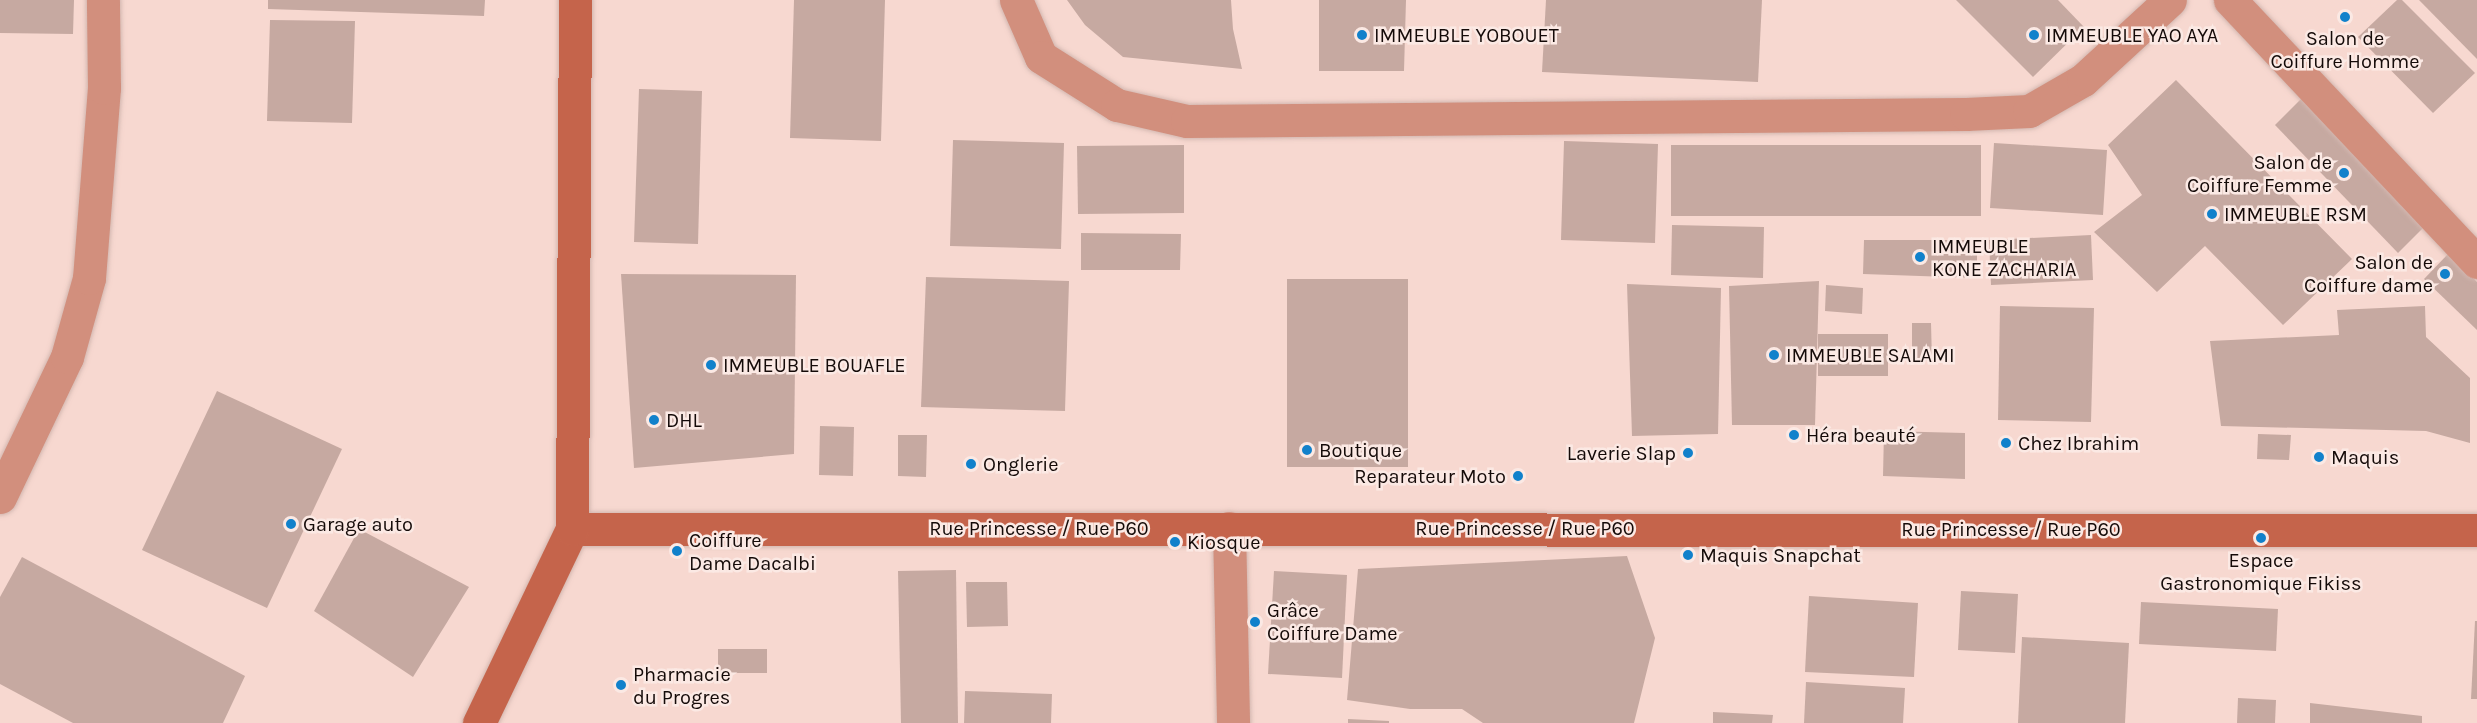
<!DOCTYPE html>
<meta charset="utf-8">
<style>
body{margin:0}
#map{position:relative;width:2477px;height:723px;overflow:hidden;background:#f7d8d0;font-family:Karla,sans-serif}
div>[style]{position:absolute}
.building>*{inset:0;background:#c6a9a1}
.roads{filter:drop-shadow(0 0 2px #d3b7b0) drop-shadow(0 0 2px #d3b7b0)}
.street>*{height:33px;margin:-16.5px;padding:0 16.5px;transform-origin:16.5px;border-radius:16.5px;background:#d28f7d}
.secondary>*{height:33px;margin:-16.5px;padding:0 16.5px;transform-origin:16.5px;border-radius:16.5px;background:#c5644b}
.dots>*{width:16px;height:16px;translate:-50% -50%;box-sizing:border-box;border:3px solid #fbe9e4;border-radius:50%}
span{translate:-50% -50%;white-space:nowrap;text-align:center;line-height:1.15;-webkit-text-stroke:5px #fbe9e4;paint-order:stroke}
.poi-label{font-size:20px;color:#140a08}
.left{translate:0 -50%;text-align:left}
.right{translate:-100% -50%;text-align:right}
.street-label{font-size:20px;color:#140a08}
</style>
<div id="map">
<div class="building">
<i style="clip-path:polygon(0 0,74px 0,73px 34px,0 33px)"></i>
<i style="clip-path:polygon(268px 0,485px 0,484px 16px,268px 9px)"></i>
<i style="clip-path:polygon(794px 0,885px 0,881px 141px,790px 138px)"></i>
<i style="clip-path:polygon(1067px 0,1231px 0,1233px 29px,1242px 69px,1123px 57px,1085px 25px)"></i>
<i style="clip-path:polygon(1319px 0,1406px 0,1404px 71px,1319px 71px)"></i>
<i style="clip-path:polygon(1546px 0,1762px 0,1758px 82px,1542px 72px)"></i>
<i style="clip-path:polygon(1956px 0,2058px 0,2084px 27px,2033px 77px)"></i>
<i style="clip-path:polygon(2397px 0,2402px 0,2475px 73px,2433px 113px,2358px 37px)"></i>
<i style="clip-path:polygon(2419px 0,2477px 0,2477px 59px)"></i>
<i style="clip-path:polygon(270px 20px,355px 21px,352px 123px,267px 121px)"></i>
<i style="clip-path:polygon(2176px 80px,2352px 259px,2283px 325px,2205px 246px,2157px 292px,2094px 232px,2142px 195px,2108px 145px)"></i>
<i style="clip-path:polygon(639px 89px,702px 91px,698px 244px,634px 242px)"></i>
<i style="clip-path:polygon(2303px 97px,2426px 225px,2398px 253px,2275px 125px)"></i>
<i style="clip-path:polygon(953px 140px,1064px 143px,1061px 249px,950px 246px)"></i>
<i style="clip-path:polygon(1564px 141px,1658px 144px,1655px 243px,1561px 240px)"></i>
<i style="clip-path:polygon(1994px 143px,2107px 150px,2103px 215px,1990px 208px)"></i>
<i style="clip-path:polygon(1184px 145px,1184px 213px,1078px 214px,1077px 146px)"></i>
<i style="clip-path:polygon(1671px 145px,1981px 145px,1981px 216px,1671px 216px)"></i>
<i style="clip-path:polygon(1672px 225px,1764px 227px,1763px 278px,1671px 275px)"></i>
<i style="clip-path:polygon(1081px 233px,1181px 234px,1180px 270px,1081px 270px)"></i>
<i style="clip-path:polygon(2091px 235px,2093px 280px,1991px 285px,1989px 240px)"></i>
<i style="clip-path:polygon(1864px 240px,1977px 240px,1977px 278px,1863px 274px)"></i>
<i style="clip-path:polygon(2448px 254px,2477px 282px,2477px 330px,2424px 279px)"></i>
<i style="clip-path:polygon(621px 274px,796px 275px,794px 454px,634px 468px)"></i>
<i style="clip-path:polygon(926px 277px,1069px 281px,1065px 411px,921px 407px)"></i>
<i style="clip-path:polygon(1287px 279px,1408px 279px,1408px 467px,1287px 467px)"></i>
<i style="clip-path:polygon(1819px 281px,1815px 425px,1732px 425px,1729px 286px)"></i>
<i style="clip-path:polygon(1627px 284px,1721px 288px,1718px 434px,1632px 436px)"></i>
<i style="clip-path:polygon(1826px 285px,1863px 288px,1862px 314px,1825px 311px)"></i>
<i style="clip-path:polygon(2000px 306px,2094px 308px,2091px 422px,1998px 420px)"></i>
<i style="clip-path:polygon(2425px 306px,2426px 337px,2470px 378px,2470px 443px,2426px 431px,2221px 426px,2210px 341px,2339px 335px,2337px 310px)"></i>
<i style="clip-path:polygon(1912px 323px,1931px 323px,1932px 361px,1912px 361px)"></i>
<i style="clip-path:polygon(1818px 334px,1888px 334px,1888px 376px,1818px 376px)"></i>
<i style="clip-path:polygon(217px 391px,342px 449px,267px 608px,142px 550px)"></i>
<i style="clip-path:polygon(820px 426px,854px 427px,853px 476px,819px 475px)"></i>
<i style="clip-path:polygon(1884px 431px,1965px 433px,1965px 479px,1883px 476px)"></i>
<i style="clip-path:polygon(2258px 434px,2291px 435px,2289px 460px,2257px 459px)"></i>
<i style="clip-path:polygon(898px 435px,927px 435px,926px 477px,898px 476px)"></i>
<i style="clip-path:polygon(359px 529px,469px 587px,413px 677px,314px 611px)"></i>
<i style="clip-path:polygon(1627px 556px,1655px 638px,1634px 723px,1483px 723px,1462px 709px,1410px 709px,1347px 700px,1358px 569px)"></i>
<i style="clip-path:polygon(22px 557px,245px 676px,223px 723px,73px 723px,0 684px,0 597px)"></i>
<i style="clip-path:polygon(956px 570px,958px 723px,901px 723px,898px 571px)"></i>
<i style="clip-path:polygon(1274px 571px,1347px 575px,1342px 678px,1268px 674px)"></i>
<i style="clip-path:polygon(966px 582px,1007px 582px,1008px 626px,967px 627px)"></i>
<i style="clip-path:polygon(1961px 591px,2018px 594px,2015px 653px,1958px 650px)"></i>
<i style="clip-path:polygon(1809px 596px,1918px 603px,1914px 677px,1805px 672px)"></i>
<i style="clip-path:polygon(2141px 602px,2278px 609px,2276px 651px,2139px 644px)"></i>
<i style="clip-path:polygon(2475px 621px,2477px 621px,2477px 699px,2471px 699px)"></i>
<i style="clip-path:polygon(2022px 637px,2129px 643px,2125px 723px,2018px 723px)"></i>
<i style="clip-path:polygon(718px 649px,767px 649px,767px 673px,718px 673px)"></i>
<i style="clip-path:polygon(1806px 682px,1905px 688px,1903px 723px,1804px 723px)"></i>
<i style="clip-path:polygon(965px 691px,1052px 694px,1051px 723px,964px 723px)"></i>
<i style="clip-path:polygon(2238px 698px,2276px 700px,2275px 723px,2237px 723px)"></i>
<i style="clip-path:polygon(2310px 703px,2422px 716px,2422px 723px,2310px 723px)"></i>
<i style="clip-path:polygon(1713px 712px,1773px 715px,1772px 723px,1713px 723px)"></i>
<i style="clip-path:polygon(1348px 719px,1389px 721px,1389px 723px,1348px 723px)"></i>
</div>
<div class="roads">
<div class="street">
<i style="left:1016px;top:0;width:62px;rotate:66.3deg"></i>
<i style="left:1041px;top:57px;width:90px;rotate:32.3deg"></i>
<i style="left:1117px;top:105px;width:72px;rotate:12.9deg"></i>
<i style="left:1187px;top:121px;width:779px;rotate:-0.51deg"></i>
<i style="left:1966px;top:114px;width:63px;rotate:-2.7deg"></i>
<i style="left:2029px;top:111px;width:62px;rotate:-29.9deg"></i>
<i style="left:2083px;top:80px;width:118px;rotate:-42.6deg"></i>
<i style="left:2230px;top:0;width:360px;rotate:46.7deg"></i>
<i style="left:0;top:497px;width:155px;rotate:-64.4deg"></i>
<i style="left:67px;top:357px;width:82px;rotate:-74.4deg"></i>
<i style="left:89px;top:278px;width:191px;rotate:-85.5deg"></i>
<i style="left:104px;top:88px;width:88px;rotate:-90.7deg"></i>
<i style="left:1229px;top:528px;width:195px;rotate:88.8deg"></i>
</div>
<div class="secondary">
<i style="left:572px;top:529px;width:1905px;rotate:0.03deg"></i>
<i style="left:479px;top:723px;width:215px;rotate:-64.4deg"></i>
<i style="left:572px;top:529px;width:529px;rotate:-89.68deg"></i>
</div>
</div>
<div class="dots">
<i style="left:2345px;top:17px;background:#1181cb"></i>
<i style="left:1362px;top:35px;background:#1181cb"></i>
<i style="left:2034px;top:35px;background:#1181cb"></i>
<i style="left:2344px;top:173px;background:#1181cb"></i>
<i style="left:2212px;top:214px;background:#1181cb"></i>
<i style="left:1920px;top:257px;background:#1181cb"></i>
<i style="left:2445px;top:274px;background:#1181cb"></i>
<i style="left:1774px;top:355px;background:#1181cb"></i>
<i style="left:711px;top:365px;background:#1181cb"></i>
<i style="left:654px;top:420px;background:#1181cb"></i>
<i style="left:1794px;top:435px;background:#1181cb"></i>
<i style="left:2006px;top:443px;background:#1181cb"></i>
<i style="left:1307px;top:450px;background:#1181cb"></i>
<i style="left:1688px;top:453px;background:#1181cb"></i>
<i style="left:2319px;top:457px;background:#1181cb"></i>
<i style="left:971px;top:464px;background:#1181cb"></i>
<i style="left:1518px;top:476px;background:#1181cb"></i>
<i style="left:291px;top:524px;background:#1181cb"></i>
<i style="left:2261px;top:538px;background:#1181cb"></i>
<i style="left:1175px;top:542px;background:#1181cb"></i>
<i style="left:677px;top:551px;background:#1181cb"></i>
<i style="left:1688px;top:555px;background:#1181cb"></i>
<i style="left:1255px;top:622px;background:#1181cb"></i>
<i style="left:621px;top:685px;background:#1181cb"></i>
</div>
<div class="poi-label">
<span class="left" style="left:1374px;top:35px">IMMEUBLE YOBOUET</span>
<span class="left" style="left:2046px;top:35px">IMMEUBLE YAO AYA</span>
<span style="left:2345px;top:50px">Salon de<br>Coiffure Homme</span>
<span class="right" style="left:2332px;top:174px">Salon de<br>Coiffure Femme</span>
<span class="left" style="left:2224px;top:214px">IMMEUBLE RSM</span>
<span class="left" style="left:1932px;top:258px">IMMEUBLE<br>KONE ZACHARIA</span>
<span class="right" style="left:2433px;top:274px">Salon de<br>Coiffure dame</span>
<span class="left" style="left:1786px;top:355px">IMMEUBLE SALAMI</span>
<span class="left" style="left:723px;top:365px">IMMEUBLE BOUAFLE</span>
<span class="left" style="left:666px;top:420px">DHL</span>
<span class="left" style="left:1806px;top:435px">Héra beauté</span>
<span class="left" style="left:2018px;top:443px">Chez Ibrahim</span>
<span class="left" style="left:1319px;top:450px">Boutique</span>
<span class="right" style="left:1676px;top:453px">Laverie Slap</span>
<span class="left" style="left:2331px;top:457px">Maquis</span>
<span class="left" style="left:983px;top:464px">Onglerie</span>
<span class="right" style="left:1506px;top:476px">Reparateur Moto</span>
<span class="left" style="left:303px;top:524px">Garage auto</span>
<span class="left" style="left:689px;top:552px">Coiffure<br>Dame Dacalbi</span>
<span class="left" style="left:1187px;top:542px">Kiosque</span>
<span class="left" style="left:1700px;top:555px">Maquis Snapchat</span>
<span style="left:2261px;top:572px">Espace<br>Gastronomique Fikiss</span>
<span class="left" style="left:1267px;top:622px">Grâce<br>Coiffure Dame</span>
<span class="left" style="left:633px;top:686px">Pharmacie<br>du Progres</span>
</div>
<div class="street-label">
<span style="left:1039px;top:528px">Rue Princesse / Rue P60</span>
<span style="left:1525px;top:528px">Rue Princesse / Rue P60</span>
<span style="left:2011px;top:529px">Rue Princesse / Rue P60</span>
</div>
</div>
